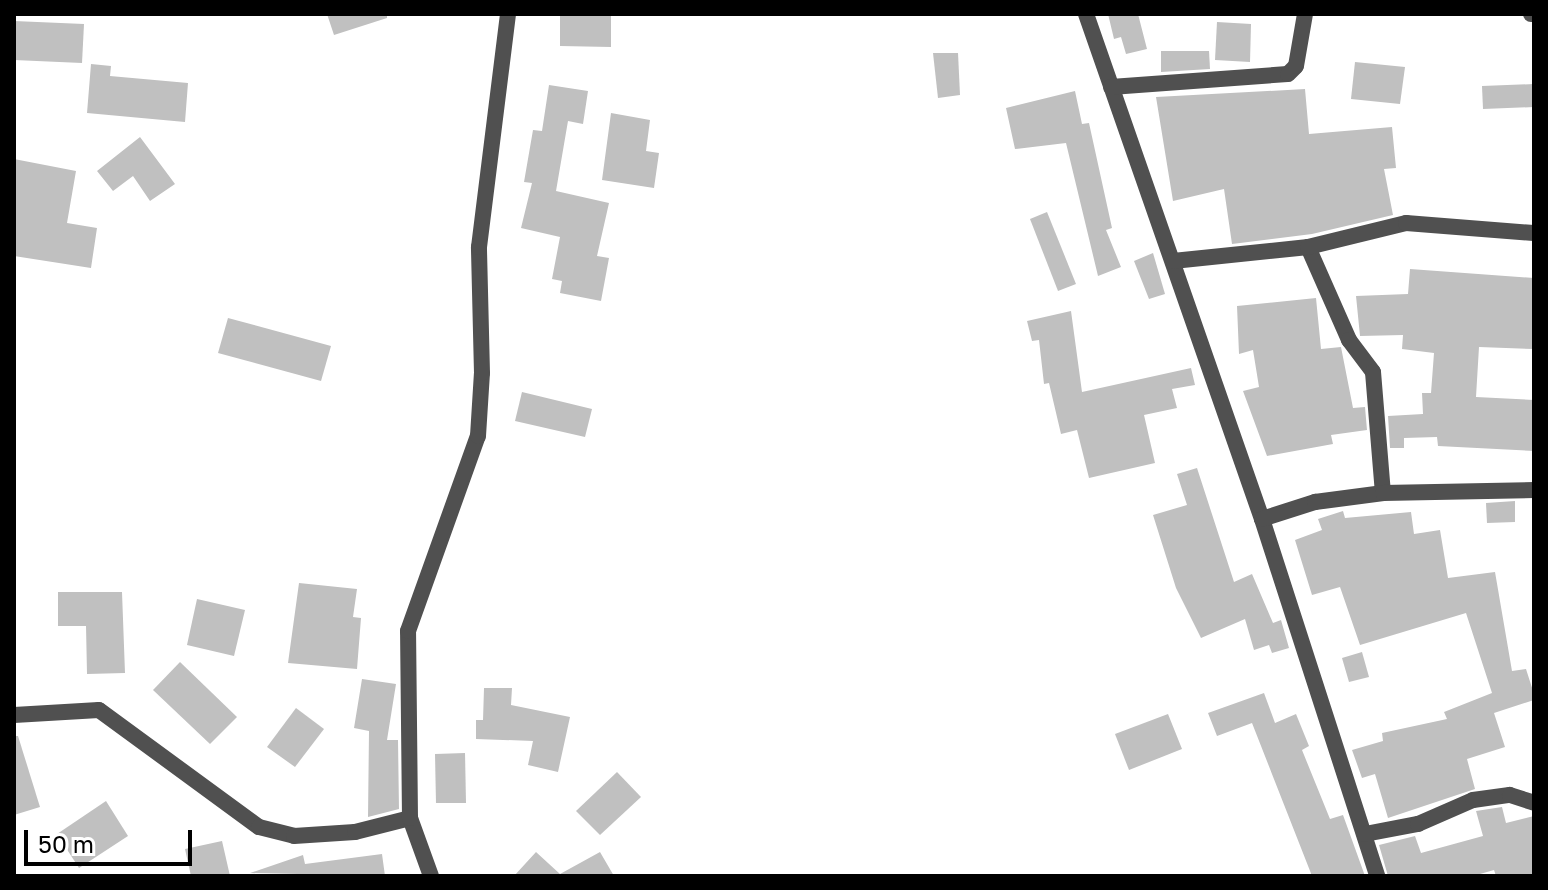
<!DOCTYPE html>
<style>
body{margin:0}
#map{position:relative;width:1548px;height:890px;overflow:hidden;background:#fff;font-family:"Golos Text",sans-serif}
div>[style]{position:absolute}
.building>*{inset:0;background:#c0c0c0}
.minor>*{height:16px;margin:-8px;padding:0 8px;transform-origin:8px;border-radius:8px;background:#505050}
span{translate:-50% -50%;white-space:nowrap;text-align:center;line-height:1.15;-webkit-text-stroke:6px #fff;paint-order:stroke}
.frame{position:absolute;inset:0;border:16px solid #000;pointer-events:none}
.scale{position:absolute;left:24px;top:830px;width:168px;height:36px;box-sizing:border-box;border:4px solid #000;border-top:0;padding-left:10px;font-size:24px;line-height:28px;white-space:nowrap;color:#000;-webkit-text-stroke:6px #fff;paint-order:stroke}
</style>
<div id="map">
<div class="building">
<i style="clip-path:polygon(327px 14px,387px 14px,387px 18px,334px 35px)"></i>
<i style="clip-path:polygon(560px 14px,611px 15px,611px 47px,560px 46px)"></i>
<i style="clip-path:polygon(1108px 14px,1138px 14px,1147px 49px,1126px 54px,1121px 37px,1114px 39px)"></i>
<i style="clip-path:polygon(14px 21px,84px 24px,82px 63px,14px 60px)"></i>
<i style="clip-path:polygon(1217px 22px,1251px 24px,1250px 62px,1215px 60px)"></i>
<i style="clip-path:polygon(1161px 51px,1209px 51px,1210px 69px,1161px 72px)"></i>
<i style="clip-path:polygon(933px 53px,958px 53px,960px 95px,938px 98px)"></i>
<i style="clip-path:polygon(1355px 62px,1405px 67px,1400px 104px,1351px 99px)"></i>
<i style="clip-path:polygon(91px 64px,111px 66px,110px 76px,188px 83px,185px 122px,87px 113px)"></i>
<i style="clip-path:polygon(1534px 84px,1534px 107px,1483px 109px,1482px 86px)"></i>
<i style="clip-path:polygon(549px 85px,588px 91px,583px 124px,568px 121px,556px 191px,609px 203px,597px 256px,609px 258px,601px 301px,560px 293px,562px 281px,552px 279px,560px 237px,521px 228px,532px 183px,524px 182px,533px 130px,542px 131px)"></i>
<i style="clip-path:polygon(1305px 89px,1309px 134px,1392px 127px,1396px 168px,1384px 169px,1393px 215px,1312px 234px,1232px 244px,1224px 189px,1173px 201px,1156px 97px)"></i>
<i style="clip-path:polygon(1075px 91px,1082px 124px,1089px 123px,1112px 228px,1106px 230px,1121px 267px,1098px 276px,1066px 143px,1015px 149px,1006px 108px)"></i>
<i style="clip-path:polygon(611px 113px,650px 120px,646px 151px,659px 153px,654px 188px,602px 180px)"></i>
<i style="clip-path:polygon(140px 137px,175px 184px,150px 201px,133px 176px,113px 191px,97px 171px)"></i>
<i style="clip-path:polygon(14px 159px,76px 171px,67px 223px,97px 228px,91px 268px,14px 256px)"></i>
<i style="clip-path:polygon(1047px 212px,1076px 284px,1058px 291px,1030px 219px)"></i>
<i style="clip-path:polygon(1153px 253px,1165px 294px,1149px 299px,1134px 261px)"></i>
<i style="clip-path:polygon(1410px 269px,1534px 278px,1534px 349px,1479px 347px,1476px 397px,1534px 400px,1534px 451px,1438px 446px,1437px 437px,1404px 438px,1404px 448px,1390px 448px,1388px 416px,1423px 414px,1422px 393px,1431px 393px,1434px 353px,1402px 349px,1403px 335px,1360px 336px,1356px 296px,1408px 294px)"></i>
<i style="clip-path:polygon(1316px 298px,1321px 349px,1341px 347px,1353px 408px,1365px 407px,1367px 430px,1331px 435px,1333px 444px,1267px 456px,1243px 391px,1259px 387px,1253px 350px,1239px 354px,1237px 306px)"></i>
<i style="clip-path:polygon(1071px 311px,1082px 392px,1191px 368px,1195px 385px,1172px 389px,1177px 408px,1144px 415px,1155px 463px,1089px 478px,1077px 430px,1061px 434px,1049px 383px,1044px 384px,1039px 340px,1032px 341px,1027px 321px)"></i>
<i style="clip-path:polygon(228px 318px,331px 346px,321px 381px,218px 353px)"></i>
<i style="clip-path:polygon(522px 392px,592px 409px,585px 437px,515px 421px)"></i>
<i style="clip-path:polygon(1197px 468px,1234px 582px,1252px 574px,1273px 623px,1281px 620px,1289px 648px,1272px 653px,1269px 645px,1254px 650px,1245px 619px,1201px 638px,1176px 588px,1153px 515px,1187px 505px,1177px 474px)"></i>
<i style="clip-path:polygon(1515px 501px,1515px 522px,1487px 523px,1486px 503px)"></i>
<i style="clip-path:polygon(1343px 511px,1345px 518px,1411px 512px,1414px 534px,1440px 530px,1448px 578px,1495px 572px,1512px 671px,1526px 669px,1534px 694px,1534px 700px,1494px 713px,1505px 747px,1467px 759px,1475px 789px,1388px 818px,1375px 774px,1362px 778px,1352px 750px,1383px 741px,1382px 733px,1447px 719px,1444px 712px,1492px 693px,1466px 613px,1360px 645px,1340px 587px,1312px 595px,1295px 540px,1322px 530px,1318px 519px)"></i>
<i style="clip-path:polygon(299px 583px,357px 589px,353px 617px,361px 618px,357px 669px,288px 663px)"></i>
<i style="clip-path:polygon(58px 592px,122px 592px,125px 673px,87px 674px,86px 626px,58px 626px)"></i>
<i style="clip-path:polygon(197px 599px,245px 610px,234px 656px,187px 645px)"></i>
<i style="clip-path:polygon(1362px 652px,1369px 677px,1349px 682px,1342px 658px)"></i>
<i style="clip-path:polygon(180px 662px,237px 717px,210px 744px,153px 690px)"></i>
<i style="clip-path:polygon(362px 679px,396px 684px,387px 740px,398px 740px,399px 809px,368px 817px,369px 731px,354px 728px)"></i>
<i style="clip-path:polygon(484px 688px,512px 688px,511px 705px,570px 717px,558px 772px,528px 765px,533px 741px,476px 739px,476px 720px,483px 720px)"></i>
<i style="clip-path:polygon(1264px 693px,1275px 723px,1296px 714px,1309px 746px,1302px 750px,1330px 819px,1343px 815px,1365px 876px,1312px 876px,1252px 723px,1217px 736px,1208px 713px)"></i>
<i style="clip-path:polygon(296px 708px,324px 729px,295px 767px,267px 747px)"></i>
<i style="clip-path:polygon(1168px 714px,1182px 749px,1129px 770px,1115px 734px)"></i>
<i style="clip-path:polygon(14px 736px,18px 736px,40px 807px,14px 815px)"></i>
<i style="clip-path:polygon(465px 753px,466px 803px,436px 803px,435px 754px)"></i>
<i style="clip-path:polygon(617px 772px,641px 797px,600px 835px,576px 811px)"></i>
<i style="clip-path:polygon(106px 801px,128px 836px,79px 868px,57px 834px)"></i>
<i style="clip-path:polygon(1502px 807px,1506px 823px,1534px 816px,1534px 876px,1496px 876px,1494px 870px,1473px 876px,1388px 876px,1379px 845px,1415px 836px,1421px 853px,1483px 836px,1476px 811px)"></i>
<i style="clip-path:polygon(222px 841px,230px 876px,191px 876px,185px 849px)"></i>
<i style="clip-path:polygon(536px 852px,560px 874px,600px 852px,614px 876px,514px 876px)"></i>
<i style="clip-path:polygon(382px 854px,385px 876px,250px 873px,303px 855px,305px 864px)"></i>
</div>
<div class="minor">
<i style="left:1086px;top:14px;width:535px;rotate:70.79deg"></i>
<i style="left:1262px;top:519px;width:375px;rotate:72.1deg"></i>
<i style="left:1531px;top:14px;width:3px"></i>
<i style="left:1111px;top:87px;width:177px;rotate:-4.2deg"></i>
<i style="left:1288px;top:74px;width:11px;rotate:-45deg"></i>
<i style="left:1296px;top:66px;width:53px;rotate:-80.2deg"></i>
<i style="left:1308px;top:247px;width:102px;rotate:66.2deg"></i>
<i style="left:1349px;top:340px;width:40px;rotate:53deg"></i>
<i style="left:1373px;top:372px;width:121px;rotate:85.3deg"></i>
<i style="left:1173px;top:261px;width:136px;rotate:-5.9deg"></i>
<i style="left:1308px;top:247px;width:101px;rotate:-13.8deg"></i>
<i style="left:1406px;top:223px;width:128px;rotate:4.5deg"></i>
<i style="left:1262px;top:519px;width:56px;rotate:-17.8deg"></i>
<i style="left:1315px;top:502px;width:69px;rotate:-7.5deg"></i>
<i style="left:1383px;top:493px;width:151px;rotate:-1.1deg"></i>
<i style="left:14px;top:715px;width:85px;rotate:-3.4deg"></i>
<i style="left:99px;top:710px;width:198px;rotate:36.2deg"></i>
<i style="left:259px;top:827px;width:36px;rotate:14deg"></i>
<i style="left:294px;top:836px;width:61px;rotate:-3.8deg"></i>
<i style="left:355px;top:832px;width:57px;rotate:-14.3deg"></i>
<i style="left:1365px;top:834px;width:54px;rotate:-10.7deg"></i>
<i style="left:1418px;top:824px;width:60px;rotate:-23.6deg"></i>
<i style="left:1473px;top:800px;width:37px;rotate:-8deg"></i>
<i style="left:1510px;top:795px;width:25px;rotate:18deg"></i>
<i style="left:431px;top:876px;width:62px;rotate:-109.9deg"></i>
<i style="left:410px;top:818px;width:187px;rotate:-90.6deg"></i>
<i style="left:408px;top:631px;width:207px;rotate:-70.3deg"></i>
<i style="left:478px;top:436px;width:63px;rotate:-86.4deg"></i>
<i style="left:482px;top:373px;width:126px;rotate:-91.4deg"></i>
<i style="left:479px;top:247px;width:235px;rotate:-82.9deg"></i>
</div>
<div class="frame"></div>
<div class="scale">50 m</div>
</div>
